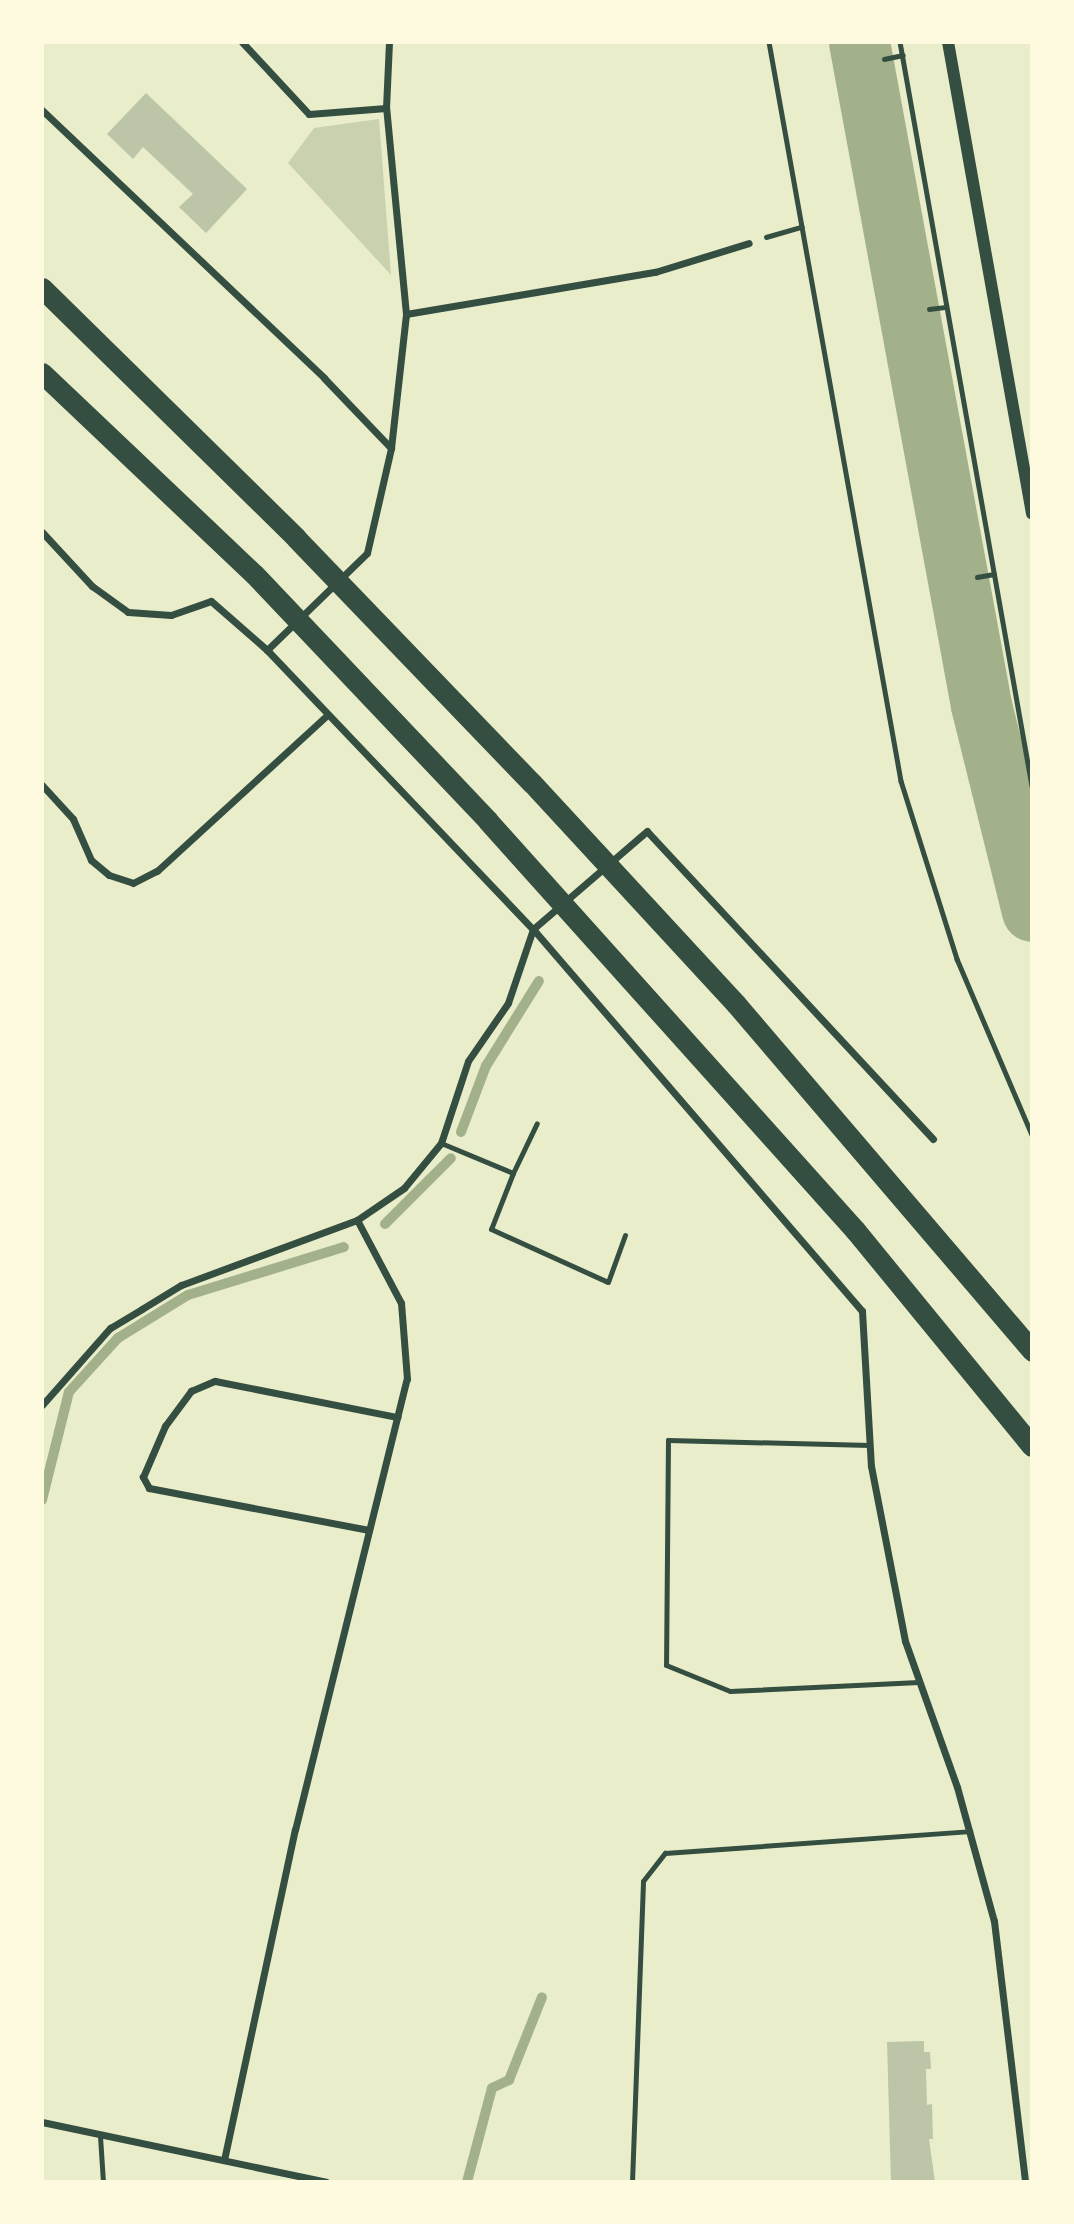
<!DOCTYPE html>
<style>
body{margin:0}
#map{position:relative;width:1074px;height:2224px;overflow:hidden;background:#e9edc9;font-family:"Roboto Condensed",sans-serif}
div>[style]{position:absolute}
.green>*{inset:0;background:#cad2ad}
.stream>*{height:10px;margin:-5px;padding:0 5px;transform-origin:5px;border-radius:5px;background:#a3b18a}
.river>*{height:61px;margin:-30.5px;padding:0 30.5px;transform-origin:30.5px;border-radius:30.5px;background:#a3b18a}
.building>*{inset:0;background:#bcc5a7}
.path>*{height:4.5px;margin:-2.25px;padding:0 2.25px;transform-origin:2.25px;border-radius:2.25px;background:#344e41}
.service>*{height:5px;margin:-2.5px;padding:0 2.5px;transform-origin:2.5px;border-radius:2.5px;background:#344e41}
.minor>*{height:7px;margin:-3.5px;padding:0 3.5px;transform-origin:3.5px;border-radius:3.5px;background:#344e41}
.tertiary>*{height:12px;margin:-6px;padding:0 6px;transform-origin:6px;border-radius:6px;background:#344e41}
.motorway>*{height:21px;margin:-10.5px;padding:0 10.5px;transform-origin:10.5px;border-radius:10.5px;background:#344e41}
span{translate:-50% -50%;white-space:nowrap;text-align:center;line-height:1.15;-webkit-text-stroke:5px #fefae0;paint-order:stroke}
.frame{position:absolute;inset:0;border:44px solid #fefae0;pointer-events:none}
</style>
<div id="map">
<div class="green">
<i style="clip-path:polygon(379px 119px,391px 275px,288px 163px,314px 128px)"></i>
</div>
<div class="stream">
<i style="left:461px;top:1132px;width:71px;rotate:-69.3deg"></i>
<i style="left:486px;top:1066px;width:100px;rotate:-58.1deg"></i>
<i style="left:385px;top:1224px;width:93px;rotate:-45deg"></i>
<i style="left:42px;top:1500px;width:111px;rotate:-76deg"></i>
<i style="left:69px;top:1392px;width:73px;rotate:-47.8deg"></i>
<i style="left:118px;top:1338px;width:82px;rotate:-31.6deg"></i>
<i style="left:188px;top:1295px;width:163px;rotate:-17.1deg"></i>
<i style="left:467px;top:2182px;width:97px;rotate:-75.1deg"></i>
<i style="left:492px;top:2088px;width:19px;rotate:-25deg"></i>
<i style="left:509px;top:2080px;width:89px;rotate:-68.3deg"></i>
</div>
<div class="river">
<i style="left:859px;top:42px;width:674px;rotate:79.57deg"></i>
<i style="left:981px;top:705px;width:212px;rotate:76.1deg"></i>
</div>
<div class="building">
<i style="clip-path:polygon(146px 93px,247px 189px,206px 233px,179px 207px,193px 194px,143px 147px,133px 159px,107px 134px)"></i>
<i style="clip-path:polygon(924px 2041px,924px 2052px,930px 2052px,931px 2069px,926px 2069px,927px 2105px,932px 2104px,933px 2139px,929px 2139px,935px 2182px,891px 2182px,887px 2042px)"></i>
</div>
<div class="path">
<i style="left:769px;top:42px;width:751px;rotate:79.87deg"></i>
<i style="left:901px;top:781px;width:187px;rotate:72.5deg"></i>
<i style="left:957px;top:959px;width:191px;rotate:66.9deg"></i>
<i style="left:900px;top:42px;width:756px;rotate:79.94deg"></i>
<i style="left:884px;top:59px;width:19px;rotate:-12deg"></i>
<i style="left:766px;top:237px;width:37px;rotate:-16deg"></i>
<i style="left:929px;top:309px;width:17px;rotate:-7deg"></i>
<i style="left:977px;top:577px;width:17px;rotate:-10deg"></i>
</div>
<div class="service">
<i style="left:441px;top:1143px;width:78px;rotate:22.6deg"></i>
<i style="left:513px;top:1173px;width:55px;rotate:-64.4deg"></i>
<i style="left:513px;top:1173px;width:60px;rotate:111.4deg"></i>
<i style="left:491px;top:1229px;width:128px;rotate:24.4deg"></i>
<i style="left:608px;top:1282px;width:50px;rotate:-70.1deg"></i>
<i style="left:870px;top:1445px;width:202px;rotate:-178.6deg"></i>
<i style="left:668px;top:1440px;width:225px;rotate:90.5deg"></i>
<i style="left:666px;top:1665px;width:69px;rotate:22.1deg"></i>
<i style="left:730px;top:1691px;width:189px;rotate:-2.7deg"></i>
<i style="left:100px;top:2136px;width:46px;rotate:86.3deg"></i>
<i style="left:632px;top:2182px;width:301px;rotate:-87.9deg"></i>
<i style="left:643px;top:1881px;width:36px;rotate:-52deg"></i>
<i style="left:665px;top:1853px;width:306px;rotate:-4.1deg"></i>
</div>
<div class="minor">
<i style="left:242px;top:42px;width:98px;rotate:47.1deg"></i>
<i style="left:309px;top:114px;width:77px;rotate:-4.5deg"></i>
<i style="left:42px;top:110px;width:389px;rotate:43.5deg"></i>
<i style="left:324px;top:378px;width:97px;rotate:46.3deg"></i>
<i style="left:406px;top:314px;width:253px;rotate:-9.6deg"></i>
<i style="left:655px;top:272px;width:98px;rotate:-17.1deg"></i>
<i style="left:42px;top:532px;width:74px;rotate:47.2deg"></i>
<i style="left:92px;top:586px;width:44px;rotate:35.8deg"></i>
<i style="left:128px;top:612px;width:43px;rotate:4deg"></i>
<i style="left:171px;top:615px;width:42px;rotate:-19.3deg"></i>
<i style="left:211px;top:601px;width:74px;rotate:41.2deg"></i>
<i style="left:267px;top:650px;width:385px;rotate:46.4deg"></i>
<i style="left:533px;top:929px;width:78px;rotate:108.7deg"></i>
<i style="left:508px;top:1003px;width:70px;rotate:124.6deg"></i>
<i style="left:468px;top:1061px;width:86px;rotate:108.2deg"></i>
<i style="left:441px;top:1143px;width:58px;rotate:129.4deg"></i>
<i style="left:404px;top:1188px;width:57px;rotate:145.8deg"></i>
<i style="left:357px;top:1220px;width:188px;rotate:159.7deg"></i>
<i style="left:181px;top:1285px;width:46px;rotate:148.4deg"></i>
<i style="left:142px;top:1309px;width:37px;rotate:149deg"></i>
<i style="left:110px;top:1328px;width:103px;rotate:131.4deg"></i>
<i style="left:267px;top:650px;width:139px;rotate:-44.1deg"></i>
<i style="left:367px;top:553px;width:108px;rotate:-77.1deg"></i>
<i style="left:391px;top:448px;width:135px;rotate:-83.6deg"></i>
<i style="left:406px;top:314px;width:207px;rotate:-95.5deg"></i>
<i style="left:386px;top:108px;width:66px;rotate:-87.4deg"></i>
<i style="left:42px;top:785px;width:46px;rotate:47.6deg"></i>
<i style="left:73px;top:819px;width:45px;rotate:66.3deg"></i>
<i style="left:91px;top:860px;width:23px;rotate:40deg"></i>
<i style="left:109px;top:875px;width:25px;rotate:18deg"></i>
<i style="left:133px;top:883px;width:27px;rotate:-27deg"></i>
<i style="left:157px;top:871px;width:229px;rotate:-42.5deg"></i>
<i style="left:933px;top:1139px;width:420px;rotate:-132.9deg"></i>
<i style="left:647px;top:831px;width:150px;rotate:139.3deg"></i>
<i style="left:533px;top:929px;width:504px;rotate:49.26deg"></i>
<i style="left:862px;top:1311px;width:155px;rotate:86.7deg"></i>
<i style="left:871px;top:1466px;width:178px;rotate:79deg"></i>
<i style="left:905px;top:1641px;width:155px;rotate:70.4deg"></i>
<i style="left:957px;top:1787px;width:139px;rotate:74.6deg"></i>
<i style="left:994px;top:1921px;width:263px;rotate:83.2deg"></i>
<i style="left:369px;top:1530px;width:224px;rotate:-169.2deg"></i>
<i style="left:149px;top:1488px;width:13px;rotate:-119deg"></i>
<i style="left:143px;top:1477px;width:56px;rotate:-66.7deg"></i>
<i style="left:165px;top:1426px;width:44px;rotate:-53.4deg"></i>
<i style="left:191px;top:1391px;width:26px;rotate:-23deg"></i>
<i style="left:215px;top:1381px;width:186px;rotate:11.2deg"></i>
<i style="left:42px;top:2122px;width:290px;rotate:11.9deg"></i>
<i style="left:224px;top:2160px;width:338px;rotate:-77.9deg"></i>
<i style="left:295px;top:1830px;width:465px;rotate:-76.1deg"></i>
<i style="left:407px;top:1379px;width:76px;rotate:-94.5deg"></i>
<i style="left:401px;top:1303px;width:94px;rotate:-117.9deg"></i>
</div>
<div class="tertiary">
<i style="left:948px;top:42px;width:479px;rotate:79.9deg"></i>
</div>
<div class="motorway">
<i style="left:42px;top:288px;width:356px;rotate:44.5deg"></i>
<i style="left:296px;top:538px;width:340px;rotate:46.1deg"></i>
<i style="left:532px;top:783px;width:301px;rotate:47.3deg"></i>
<i style="left:736px;top:1004px;width:456px;rotate:49.5deg"></i>
<i style="left:42px;top:373px;width:292px;rotate:43.5deg"></i>
<i style="left:254px;top:574px;width:340px;rotate:46.5deg"></i>
<i style="left:488px;top:821px;width:550px;rotate:48.1deg"></i>
<i style="left:855px;top:1230px;width:279px;rotate:50.7deg"></i>
</div>
<div class="frame"></div>
</div>
